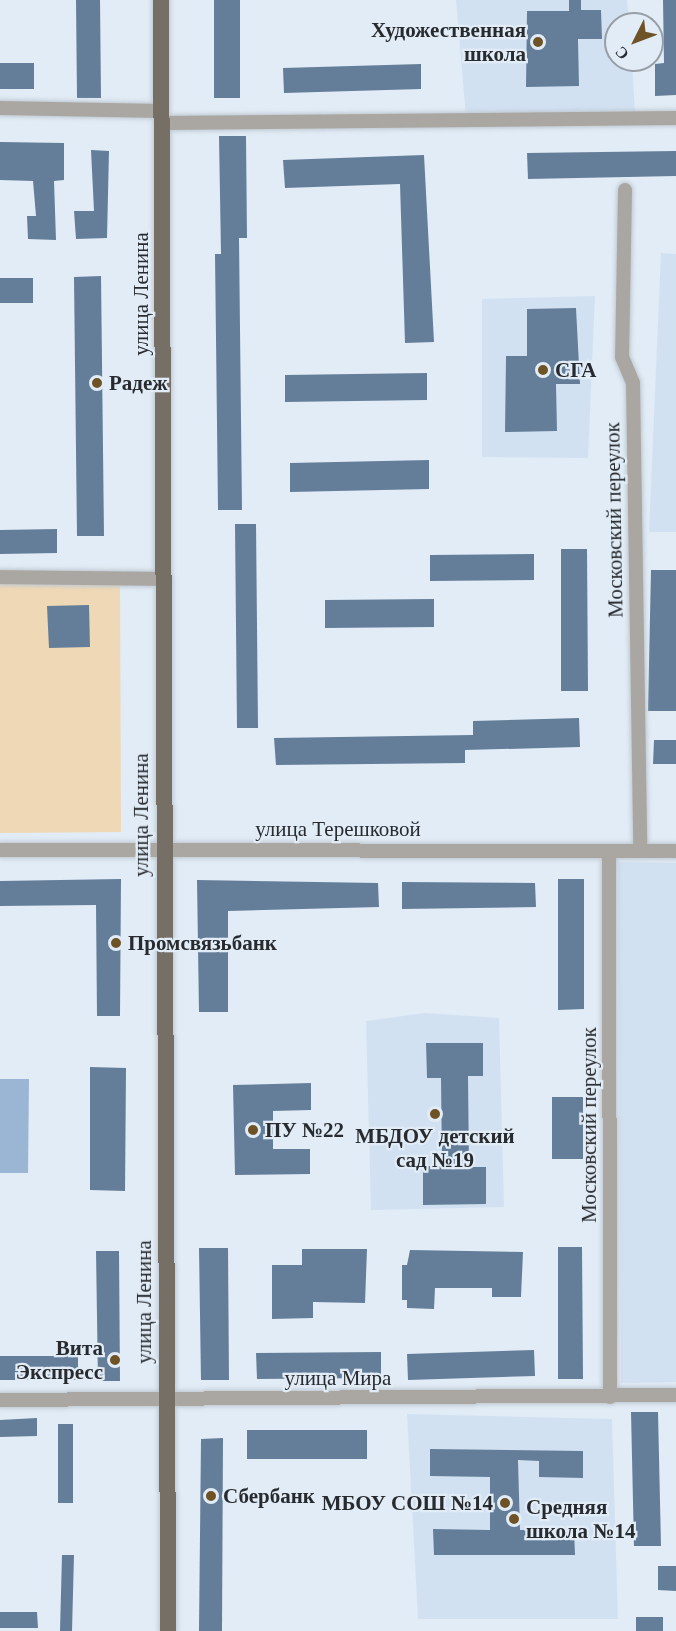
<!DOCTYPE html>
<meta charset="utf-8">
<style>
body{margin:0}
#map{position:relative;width:676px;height:1631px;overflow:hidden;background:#e1ecf6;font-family:"Times New Roman",serif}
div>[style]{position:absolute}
.built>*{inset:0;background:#d2e1f2}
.green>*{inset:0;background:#efd8b5}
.water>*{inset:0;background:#9bb6d4}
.building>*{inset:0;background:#647e99}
.roads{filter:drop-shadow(0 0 2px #c0c9d2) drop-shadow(0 0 2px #c0c9d2)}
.minor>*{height:14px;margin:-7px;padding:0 7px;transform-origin:7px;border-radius:7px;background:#aaa7a2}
.major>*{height:16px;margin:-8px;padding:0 8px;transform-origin:8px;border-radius:8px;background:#756f66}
.dots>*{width:16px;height:16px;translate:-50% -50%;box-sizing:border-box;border:3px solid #e1ecf6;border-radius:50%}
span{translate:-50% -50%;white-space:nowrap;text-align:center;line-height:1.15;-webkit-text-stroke:4.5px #e1ecf6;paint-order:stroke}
.poi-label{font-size:21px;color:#272a2e;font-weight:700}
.right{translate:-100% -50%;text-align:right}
.left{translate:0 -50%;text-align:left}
.street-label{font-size:21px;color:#272a2e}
.north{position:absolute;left:604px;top:12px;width:60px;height:60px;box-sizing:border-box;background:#e1ecf6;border:2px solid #979ea6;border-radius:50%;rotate:228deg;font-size:16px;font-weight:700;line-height:24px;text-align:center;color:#272a2e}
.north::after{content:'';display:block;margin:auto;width:21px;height:27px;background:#6e5326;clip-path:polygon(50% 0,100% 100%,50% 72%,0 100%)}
</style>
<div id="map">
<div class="built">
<i style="clip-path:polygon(456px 0,627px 0,629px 24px,616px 24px,616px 60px,632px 60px,635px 114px,466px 117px)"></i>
<i style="clip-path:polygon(661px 253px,676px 254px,676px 532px,649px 532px)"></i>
<i style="clip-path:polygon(595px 296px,588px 458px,482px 457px,482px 299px)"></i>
<i style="clip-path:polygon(618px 862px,676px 863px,676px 1382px,621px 1383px)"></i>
<i style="clip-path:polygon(425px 1013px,499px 1018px,504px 1207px,371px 1210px,366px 1021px)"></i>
<i style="clip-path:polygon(407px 1414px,612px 1419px,618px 1619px,418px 1619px)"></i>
</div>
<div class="green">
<i style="clip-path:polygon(120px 578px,121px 832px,0 833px,0 579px)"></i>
</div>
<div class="water">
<i style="clip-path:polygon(0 1079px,29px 1079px,28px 1173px,0 1173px)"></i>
</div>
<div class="building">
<i style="clip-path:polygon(76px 0,100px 0,101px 98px,77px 98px)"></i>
<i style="clip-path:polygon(214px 0,240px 0,240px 98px,214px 98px)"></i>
<i style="clip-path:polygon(569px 0,581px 0,581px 10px,601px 10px,602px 39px,578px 39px,579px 86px,526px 87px,527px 11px,569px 11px)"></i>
<i style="clip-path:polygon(663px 0,676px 0,676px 95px,655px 96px,655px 64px,664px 63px)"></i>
<i style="clip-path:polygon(0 63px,34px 63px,34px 89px,0 89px)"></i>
<i style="clip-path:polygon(421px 64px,421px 89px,284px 93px,283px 68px)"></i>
<i style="clip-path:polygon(219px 136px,246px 136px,247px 238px,239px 238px,242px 510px,218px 510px,215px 254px,221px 254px)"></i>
<i style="clip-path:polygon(0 142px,64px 143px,64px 180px,54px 181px,56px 240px,28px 239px,27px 216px,36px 216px,33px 181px,0 180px)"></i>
<i style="clip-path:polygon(91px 150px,109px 151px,107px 238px,76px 239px,74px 211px,94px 211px)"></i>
<i style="clip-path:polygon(676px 151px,676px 176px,528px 179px,527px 153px)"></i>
<i style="clip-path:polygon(424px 155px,434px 342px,405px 343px,400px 184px,285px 188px,283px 160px)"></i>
<i style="clip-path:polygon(101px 276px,104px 536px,77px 536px,74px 277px)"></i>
<i style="clip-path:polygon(0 278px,33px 278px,33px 303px,0 303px)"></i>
<i style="clip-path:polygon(576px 308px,580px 384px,556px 384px,557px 431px,505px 432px,506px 356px,527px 356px,527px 309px)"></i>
<i style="clip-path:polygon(427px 373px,427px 400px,285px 402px,285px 375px)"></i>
<i style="clip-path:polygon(429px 460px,429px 489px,290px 492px,290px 463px)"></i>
<i style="clip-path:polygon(235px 524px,256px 524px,258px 728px,237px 728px)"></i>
<i style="clip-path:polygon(57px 529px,57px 553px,0 554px,0 530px)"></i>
<i style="clip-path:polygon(561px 549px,587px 549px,588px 691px,561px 691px)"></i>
<i style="clip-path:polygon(534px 554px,534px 580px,430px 581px,430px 555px)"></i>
<i style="clip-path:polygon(651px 570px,676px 570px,676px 711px,648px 711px)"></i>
<i style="clip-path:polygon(434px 599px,434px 627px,325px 628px,325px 600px)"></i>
<i style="clip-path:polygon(89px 605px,90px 647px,49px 648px,47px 606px)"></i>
<i style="clip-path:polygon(579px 718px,580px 747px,465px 750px,465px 763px,276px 765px,274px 738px,473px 735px,473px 721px)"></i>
<i style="clip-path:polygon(654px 740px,676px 740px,676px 764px,653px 764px)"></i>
<i style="clip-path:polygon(121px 879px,120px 1016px,97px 1016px,96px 905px,0 906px,0 881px)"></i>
<i style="clip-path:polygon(558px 879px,584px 879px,584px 1009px,558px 1010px)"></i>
<i style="clip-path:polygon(197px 880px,378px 883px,379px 907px,228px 911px,228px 1012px,199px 1012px)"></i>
<i style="clip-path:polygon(402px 882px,535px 883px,536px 907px,402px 909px)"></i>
<i style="clip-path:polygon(426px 1043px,483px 1043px,483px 1076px,468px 1076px,469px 1167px,486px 1167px,486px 1204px,423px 1205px,423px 1166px,442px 1166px,441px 1078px,427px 1078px)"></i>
<i style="clip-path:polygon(90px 1067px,126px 1068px,125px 1191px,90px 1190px)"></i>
<i style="clip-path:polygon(311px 1083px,311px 1110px,273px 1111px,273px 1149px,310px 1149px,310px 1174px,235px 1175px,233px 1085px)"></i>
<i style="clip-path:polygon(552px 1097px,583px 1097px,583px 1159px,552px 1159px)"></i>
<i style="clip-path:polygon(558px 1247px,582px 1247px,583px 1379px,558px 1379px)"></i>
<i style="clip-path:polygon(199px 1248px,228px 1248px,229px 1380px,201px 1380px)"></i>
<i style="clip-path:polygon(302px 1249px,367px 1249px,365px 1303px,313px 1302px,313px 1318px,272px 1319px,272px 1265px,302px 1265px)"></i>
<i style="clip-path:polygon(410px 1250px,523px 1252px,521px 1297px,492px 1297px,492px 1288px,435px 1288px,434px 1309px,407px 1308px,407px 1300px,402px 1300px,402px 1265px,407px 1265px)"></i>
<i style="clip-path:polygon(96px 1251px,119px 1251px,120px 1381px,98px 1381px)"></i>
<i style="clip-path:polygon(534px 1350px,535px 1376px,408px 1380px,407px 1354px)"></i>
<i style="clip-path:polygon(381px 1352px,381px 1378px,257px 1379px,256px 1353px)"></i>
<i style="clip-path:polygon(0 1356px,78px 1356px,78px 1380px,0 1380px)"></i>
<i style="clip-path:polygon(631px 1412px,658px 1412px,661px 1546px,634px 1546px)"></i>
<i style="clip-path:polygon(37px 1418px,37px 1436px,0 1437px,0 1420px)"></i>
<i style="clip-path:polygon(58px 1424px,73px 1424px,73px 1503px,58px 1503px)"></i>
<i style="clip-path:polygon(247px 1430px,367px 1430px,367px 1459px,247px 1459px)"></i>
<i style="clip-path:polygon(223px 1438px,222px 1631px,199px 1631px,201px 1439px)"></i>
<i style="clip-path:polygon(430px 1449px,583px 1451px,583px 1478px,539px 1477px,539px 1461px,518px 1460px,520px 1530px,574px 1530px,575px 1555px,434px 1555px,433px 1529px,490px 1530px,490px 1477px,430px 1476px)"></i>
<i style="clip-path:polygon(62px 1555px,74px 1555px,72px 1631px,60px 1631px)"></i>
<i style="clip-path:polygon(658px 1566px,676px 1566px,676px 1591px,658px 1590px)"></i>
<i style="clip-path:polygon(0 1612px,37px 1612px,38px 1628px,0 1628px)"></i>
<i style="clip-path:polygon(636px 1617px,663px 1617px,663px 1631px,636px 1631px)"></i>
</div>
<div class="roads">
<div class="minor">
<i style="left:0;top:108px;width:162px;rotate:1.1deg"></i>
<i style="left:163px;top:123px;width:513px;rotate:-0.56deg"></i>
<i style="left:625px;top:190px;width:167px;rotate:91deg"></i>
<i style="left:622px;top:357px;width:28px;rotate:67deg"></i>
<i style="left:633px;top:383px;width:468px;rotate:89.1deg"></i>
<i style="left:0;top:577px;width:165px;rotate:0.7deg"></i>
<i style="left:0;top:850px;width:676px;rotate:0.08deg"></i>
<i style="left:609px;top:852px;width:545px;rotate:89.89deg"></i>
<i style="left:0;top:1400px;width:676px;rotate:-0.42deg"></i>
</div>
<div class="major">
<i style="left:161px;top:0;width:1631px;rotate:89.75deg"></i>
</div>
</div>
<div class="dots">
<i style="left:538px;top:42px;background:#6e5326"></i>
<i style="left:543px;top:370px;background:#6e5326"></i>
<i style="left:97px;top:383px;background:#6e5326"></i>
<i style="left:116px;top:943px;background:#6e5326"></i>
<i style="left:435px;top:1114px;background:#6e5326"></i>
<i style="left:253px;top:1130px;background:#6e5326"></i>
<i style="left:115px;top:1360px;background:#6e5326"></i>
<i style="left:211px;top:1496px;background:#6e5326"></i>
<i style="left:505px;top:1503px;background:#6e5326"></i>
<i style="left:514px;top:1519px;background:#6e5326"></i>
</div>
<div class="poi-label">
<span class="right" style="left:526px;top:42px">Художественная<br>школа</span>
<span class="left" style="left:555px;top:370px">СГА</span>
<span class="left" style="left:109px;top:383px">Радеж</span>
<span class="left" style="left:128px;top:943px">Промсвязьбанк</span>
<span class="left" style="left:265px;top:1130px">ПУ №22</span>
<span style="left:435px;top:1148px">МБДОУ детский<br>сад №19</span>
<span class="right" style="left:103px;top:1360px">Вита<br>Экспресс</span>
<span class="left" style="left:223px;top:1496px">Сбербанк</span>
<span class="right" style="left:493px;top:1503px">МБОУ СОШ №14</span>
<span class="left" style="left:526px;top:1519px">Средняя<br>школа №14</span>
</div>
<div class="street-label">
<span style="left:141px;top:294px;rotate:-90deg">улица Ленина</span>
<span style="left:614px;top:520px;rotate:-91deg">Московский переулок</span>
<span style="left:141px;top:815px;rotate:-90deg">улица Ленина</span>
<span style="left:338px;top:829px">улица Терешковой</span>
<span style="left:589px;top:1125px;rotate:-90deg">Московский переулок</span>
<span style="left:144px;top:1302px;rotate:-90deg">улица Ленина</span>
<span style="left:338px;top:1378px">улица Мира</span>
</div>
<div class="north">С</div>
</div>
